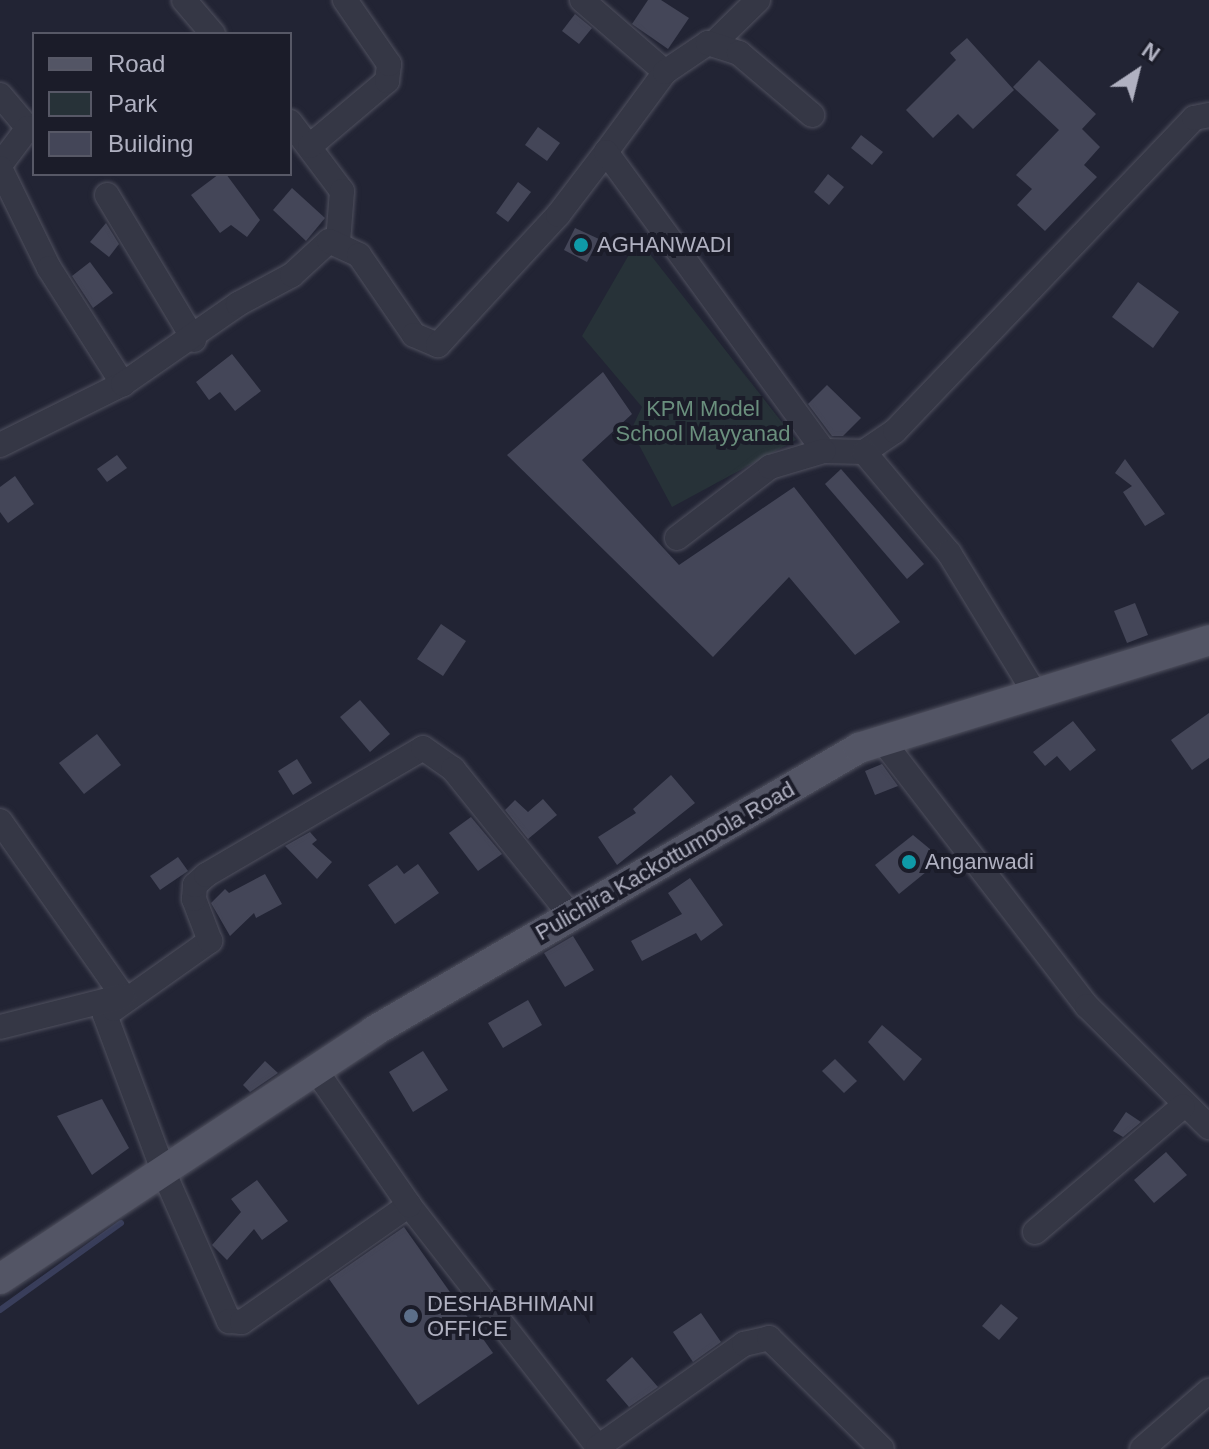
<!DOCTYPE html>
<style>
body{margin:0}
#map{position:relative;width:1209px;height:1449px;overflow:hidden;background:#222434;font-family:Arial,sans-serif}
div>[style]{position:absolute}
.green>*{inset:0;background:#273238}
.stream>*{height:6px;margin:-3px;padding:0 3px;transform-origin:3px;border-radius:3px;background:#393e5b}
.building>*{inset:0;background:#444658}
.roads{filter:drop-shadow(0 0 2px #50515f) drop-shadow(0 0 2px #50515f)}
.minor>*{height:24px;margin:-12px;padding:0 12px;transform-origin:12px;border-radius:12px;background:#353745}
.major>*{height:30px;margin:-15px;padding:0 15px;transform-origin:15px;border-radius:15px;background:#535565}
.dots>*{width:22px;height:22px;translate:-50% -50%;box-sizing:border-box;border:4px solid #1b1c29;border-radius:50%}
span{translate:-50% -50%;white-space:nowrap;text-align:center;line-height:1.15;-webkit-text-stroke:8px #1b1c29;paint-order:stroke}
.poi-label{font-size:22px;color:#b0b1c1}
.left{translate:0 -50%;text-align:left}
.park-label{font-size:22px;color:#6a8f7d}
.street-label{font-size:22px;color:#b0b1c1}
.legend{position:absolute;left:32px;top:32px;width:260px;height:144px;box-sizing:border-box;background:#1b1c29;border:2px solid #575866;margin:0;padding:10px 14px;list-style:none;font-size:24px;color:#b0b1c1}
.legend li{display:flex;align-items:center;gap:16px;height:40px}
.legend b{width:40px;border:2px solid #575866}
.north{position:absolute;left:1097px;top:32px;width:80px;height:80px;-webkit-text-stroke:6px #1b1c29;paint-order:stroke;rotate:35deg;font-size:22px;font-weight:700;line-height:32px;text-align:center;color:#b0b1c1}
.north::after{content:'';display:block;margin:auto;width:28px;height:36px;background:#b0b1c1;clip-path:polygon(50% 0,100% 100%,50% 72%,0 100%)}
</style>
<div id="map">
<div class="green">
<i style="clip-path:polygon(638px 239px,796px 440px,672px 507px,631px 430px,642px 407px,582px 336px)"></i>
</div>
<div class="stream">
<i style="left:0;top:1310px;width:149px;rotate:-35.7deg"></i>
</div>
<div class="building">
<i style="clip-path:polygon(648px 0,661px 0,689px 18px,668px 49px,632px 24px)"></i>
<i style="clip-path:polygon(575px 14px,592px 28px,579px 44px,562px 31px)"></i>
<i style="clip-path:polygon(967px 38px,1014px 90px,973px 129px,958px 114px,933px 138px,906px 110px,956px 60px,950px 53px)"></i>
<i style="clip-path:polygon(1039px 60px,1096px 114px,1082px 129px,1100px 147px,1084px 165px,1097px 177px,1045px 231px,1017px 205px,1032px 189px,1016px 175px,1059px 130px,1013px 87px)"></i>
<i style="clip-path:polygon(538px 127px,560px 143px,547px 161px,525px 145px)"></i>
<i style="clip-path:polygon(861px 135px,883px 152px,872px 165px,851px 148px)"></i>
<i style="clip-path:polygon(219px 174px,226px 174px,260px 220px,247px 237px,231px 225px,220px 233px,191px 195px)"></i>
<i style="clip-path:polygon(828px 174px,844px 187px,829px 205px,814px 192px)"></i>
<i style="clip-path:polygon(518px 182px,531px 192px,508px 222px,496px 213px)"></i>
<i style="clip-path:polygon(292px 188px,325px 218px,306px 241px,273px 210px)"></i>
<i style="clip-path:polygon(106px 223px,119px 244px,109px 257px,90px 242px)"></i>
<i style="clip-path:polygon(575px 228px,599px 239px,587px 262px,564px 250px)"></i>
<i style="clip-path:polygon(90px 262px,113px 293px,93px 308px,72px 276px)"></i>
<i style="clip-path:polygon(1138px 282px,1179px 312px,1153px 348px,1112px 317px)"></i>
<i style="clip-path:polygon(232px 354px,261px 391px,235px 411px,220px 392px,209px 400px,196px 382px)"></i>
<i style="clip-path:polygon(603px 372px,632px 414px,582px 460px,679px 565px,794px 487px,900px 622px,855px 655px,789px 577px,713px 657px,507px 455px)"></i>
<i style="clip-path:polygon(827px 385px,861px 418px,843px 436px,832px 436px,808px 404px)"></i>
<i style="clip-path:polygon(117px 455px,127px 468px,107px 482px,97px 469px)"></i>
<i style="clip-path:polygon(1125px 459px,1165px 514px,1145px 526px,1123px 492px,1132px 486px,1115px 473px)"></i>
<i style="clip-path:polygon(841px 469px,924px 564px,907px 579px,825px 484px)"></i>
<i style="clip-path:polygon(15px 476px,34px 504px,8px 523px,0 512px,0 487px)"></i>
<i style="clip-path:polygon(1135px 603px,1148px 635px,1127px 643px,1114px 611px)"></i>
<i style="clip-path:polygon(441px 624px,466px 641px,443px 676px,417px 659px)"></i>
<i style="clip-path:polygon(360px 700px,390px 734px,370px 752px,340px 717px)"></i>
<i style="clip-path:polygon(1209px 713px,1209px 758px,1192px 770px,1171px 740px)"></i>
<i style="clip-path:polygon(1073px 721px,1096px 750px,1070px 771px,1057px 756px,1045px 766px,1033px 752px)"></i>
<i style="clip-path:polygon(97px 734px,121px 765px,84px 794px,59px 763px)"></i>
<i style="clip-path:polygon(297px 759px,312px 783px,293px 795px,278px 771px)"></i>
<i style="clip-path:polygon(882px 764px,898px 786px,875px 795px,865px 771px)"></i>
<i style="clip-path:polygon(671px 775px,695px 803px,617px 865px,598px 837px,636px 813px,633px 809px)"></i>
<i style="clip-path:polygon(543px 799px,557px 815px,528px 839px,505px 810px,515px 800px,528px 812px)"></i>
<i style="clip-path:polygon(471px 817px,502px 854px,478px 871px,449px 833px)"></i>
<i style="clip-path:polygon(310px 832px,317px 840px,312px 844px,332px 862px,317px 879px,285px 846px)"></i>
<i style="clip-path:polygon(913px 835px,942px 859px,899px 894px,875px 865px)"></i>
<i style="clip-path:polygon(178px 857px,188px 871px,160px 890px,150px 876px)"></i>
<i style="clip-path:polygon(418px 864px,439px 893px,395px 924px,368px 885px,397px 865px,404px 874px)"></i>
<i style="clip-path:polygon(265px 874px,282px 904px,256px 918px,254px 913px,230px 936px,211px 903px,225px 889px,229px 893px)"></i>
<i style="clip-path:polygon(690px 878px,723px 925px,701px 941px,696px 933px,642px 961px,631px 941px,682px 914px,668px 893px)"></i>
<i style="clip-path:polygon(573px 936px,594px 970px,565px 987px,544px 953px)"></i>
<i style="clip-path:polygon(528px 1000px,542px 1025px,503px 1048px,488px 1023px)"></i>
<i style="clip-path:polygon(882px 1025px,922px 1059px,904px 1081px,868px 1042px)"></i>
<i style="clip-path:polygon(423px 1051px,448px 1090px,413px 1112px,389px 1072px)"></i>
<i style="clip-path:polygon(835px 1059px,857px 1081px,844px 1093px,822px 1071px)"></i>
<i style="clip-path:polygon(265px 1061px,278px 1073px,250px 1092px,243px 1085px)"></i>
<i style="clip-path:polygon(102px 1099px,129px 1148px,92px 1175px,57px 1116px)"></i>
<i style="clip-path:polygon(1126px 1112px,1141px 1122px,1123px 1137px,1113px 1131px)"></i>
<i style="clip-path:polygon(1166px 1152px,1187px 1175px,1154px 1203px,1134px 1180px)"></i>
<i style="clip-path:polygon(257px 1180px,288px 1221px,262px 1240px,254px 1229px,227px 1260px,212px 1245px,241px 1212px,231px 1199px)"></i>
<i style="clip-path:polygon(404px 1227px,493px 1353px,418px 1405px,329px 1279px)"></i>
<i style="clip-path:polygon(1001px 1304px,1018px 1318px,999px 1340px,982px 1326px)"></i>
<i style="clip-path:polygon(701px 1313px,721px 1342px,693px 1362px,673px 1332px)"></i>
<i style="clip-path:polygon(632px 1357px,658px 1387px,629px 1407px,606px 1380px)"></i>
</div>
<div class="roads">
<div class="minor">
<i style="left:184px;top:0;width:45px;rotate:49.5deg"></i>
<i style="left:582px;top:0;width:110px;rotate:40.9deg"></i>
<i style="left:715px;top:42px;width:60px;rotate:-44.3deg"></i>
<i style="left:0;top:95px;width:43px;rotate:49.7deg"></i>
<i style="left:28px;top:128px;width:46px;rotate:127.1deg"></i>
<i style="left:290px;top:122px;width:86px;rotate:53deg"></i>
<i style="left:342px;top:191px;width:51px;rotate:94.5deg"></i>
<i style="left:310px;top:146px;width:101px;rotate:-40.2deg"></i>
<i style="left:387px;top:81px;width:17px;rotate:-83deg"></i>
<i style="left:389px;top:64px;width:78px;rotate:-124.5deg"></i>
<i style="left:606px;top:152px;width:99px;rotate:-53.6deg"></i>
<i style="left:665px;top:72px;width:52px;rotate:-34deg"></i>
<i style="left:708px;top:43px;width:33px;rotate:18deg"></i>
<i style="left:739px;top:53px;width:96px;rotate:40.3deg"></i>
<i style="left:0;top:168px;width:111px;rotate:63.9deg"></i>
<i style="left:49px;top:268px;width:138px;rotate:57.5deg"></i>
<i style="left:107px;top:195px;width:169px;rotate:59deg"></i>
<i style="left:0;top:445px;width:137px;rotate:-26.4deg"></i>
<i style="left:123px;top:384px;width:140px;rotate:-34.8deg"></i>
<i style="left:238px;top:304px;width:61px;rotate:-28.2deg"></i>
<i style="left:292px;top:275px;width:50px;rotate:-42.6deg"></i>
<i style="left:329px;top:241px;width:33px;rotate:25deg"></i>
<i style="left:359px;top:255px;width:97px;rotate:55.5deg"></i>
<i style="left:414px;top:335px;width:26px;rotate:23deg"></i>
<i style="left:438px;top:345px;width:177px;rotate:-47.3deg"></i>
<i style="left:558px;top:215px;width:79px;rotate:-52.7deg"></i>
<i style="left:606px;top:152px;width:370px;rotate:53.9deg"></i>
<i style="left:824px;top:451px;width:40px;rotate:1.4deg"></i>
<i style="left:864px;top:452px;width:37px;rotate:-34deg"></i>
<i style="left:895px;top:431px;width:433px;rotate:-46.3deg"></i>
<i style="left:1194px;top:118px;width:15px;rotate:-11deg"></i>
<i style="left:864px;top:452px;width:132px;rotate:49.9deg"></i>
<i style="left:949px;top:553px;width:167px;rotate:58.5deg"></i>
<i style="left:677px;top:538px;width:117px;rotate:-37.4deg"></i>
<i style="left:770px;top:467px;width:56px;rotate:-16.5deg"></i>
<i style="left:882px;top:740px;width:336px;rotate:52.4deg"></i>
<i style="left:1087px;top:1006px;width:172px;rotate:44.8deg"></i>
<i style="left:0;top:821px;width:214px;rotate:54.9deg"></i>
<i style="left:123px;top:996px;width:26px;rotate:133deg"></i>
<i style="left:105px;top:1015px;width:169px;rotate:69.5deg"></i>
<i style="left:164px;top:1173px;width:162px;rotate:66.3deg"></i>
<i style="left:229px;top:1321px;width:13px;rotate:4deg"></i>
<i style="left:242px;top:1322px;width:204px;rotate:-35deg"></i>
<i style="left:409px;top:1205px;width:307px;rotate:52deg"></i>
<i style="left:598px;top:1447px;width:179px;rotate:-35.2deg"></i>
<i style="left:744px;top:1344px;width:26px;rotate:-13deg"></i>
<i style="left:769px;top:1338px;width:158px;rotate:44.5deg"></i>
<i style="left:114px;top:1009px;width:118px;rotate:-35.3deg"></i>
<i style="left:210px;top:941px;width:45px;rotate:-110.9deg"></i>
<i style="left:194px;top:899px;width:14px;rotate:-86deg"></i>
<i style="left:195px;top:885px;width:15px;rotate:-42deg"></i>
<i style="left:206px;top:875px;width:251px;rotate:-30.3deg"></i>
<i style="left:423px;top:748px;width:37px;rotate:35deg"></i>
<i style="left:453px;top:769px;width:189px;rotate:51.2deg"></i>
<i style="left:0;top:1027px;width:127px;rotate:-14.1deg"></i>
<i style="left:317px;top:1072px;width:162px;rotate:55.3deg"></i>
<i style="left:1035px;top:1232px;width:194px;rotate:-40.4deg"></i>
<i style="left:1142px;top:1449px;width:89px;rotate:-40.9deg"></i>
</div>
<div class="major">
<i style="left:0;top:1279px;width:449px;rotate:-33.5deg"></i>
<i style="left:374px;top:1031px;width:562px;rotate:-30.26deg"></i>
<i style="left:859px;top:748px;width:366px;rotate:-17.1deg"></i>
</div>
</div>
<div class="dots">
<i style="left:581px;top:245px;background:#0f9aa8"></i>
<i style="left:909px;top:862px;background:#0f9aa8"></i>
<i style="left:411px;top:1316px;background:#5c6f8a"></i>
</div>
<div class="poi-label">
<span class="left" style="left:597px;top:245px">AGHANWADI</span>
<span class="left" style="left:925px;top:862px">Anganwadi</span>
<span class="left" style="left:427px;top:1316px">DESHABHIMANI<br>OFFICE</span>
</div>
<div class="park-label">
<span style="left:703px;top:421px">KPM Model<br>School Mayyanad</span>
</div>
<div class="street-label">
<span style="left:665px;top:861px;rotate:-30deg">Pulichira Kackottumoola Road</span>
</div>
<ul class="legend">
<li><b style="height:10px;background:#535565"></b>Road</li>
<li><b style="height:22px;background:#273238"></b>Park</li>
<li><b style="height:22px;background:#444658"></b>Building</li>
</ul>
<div class="north">N</div>
</div>
